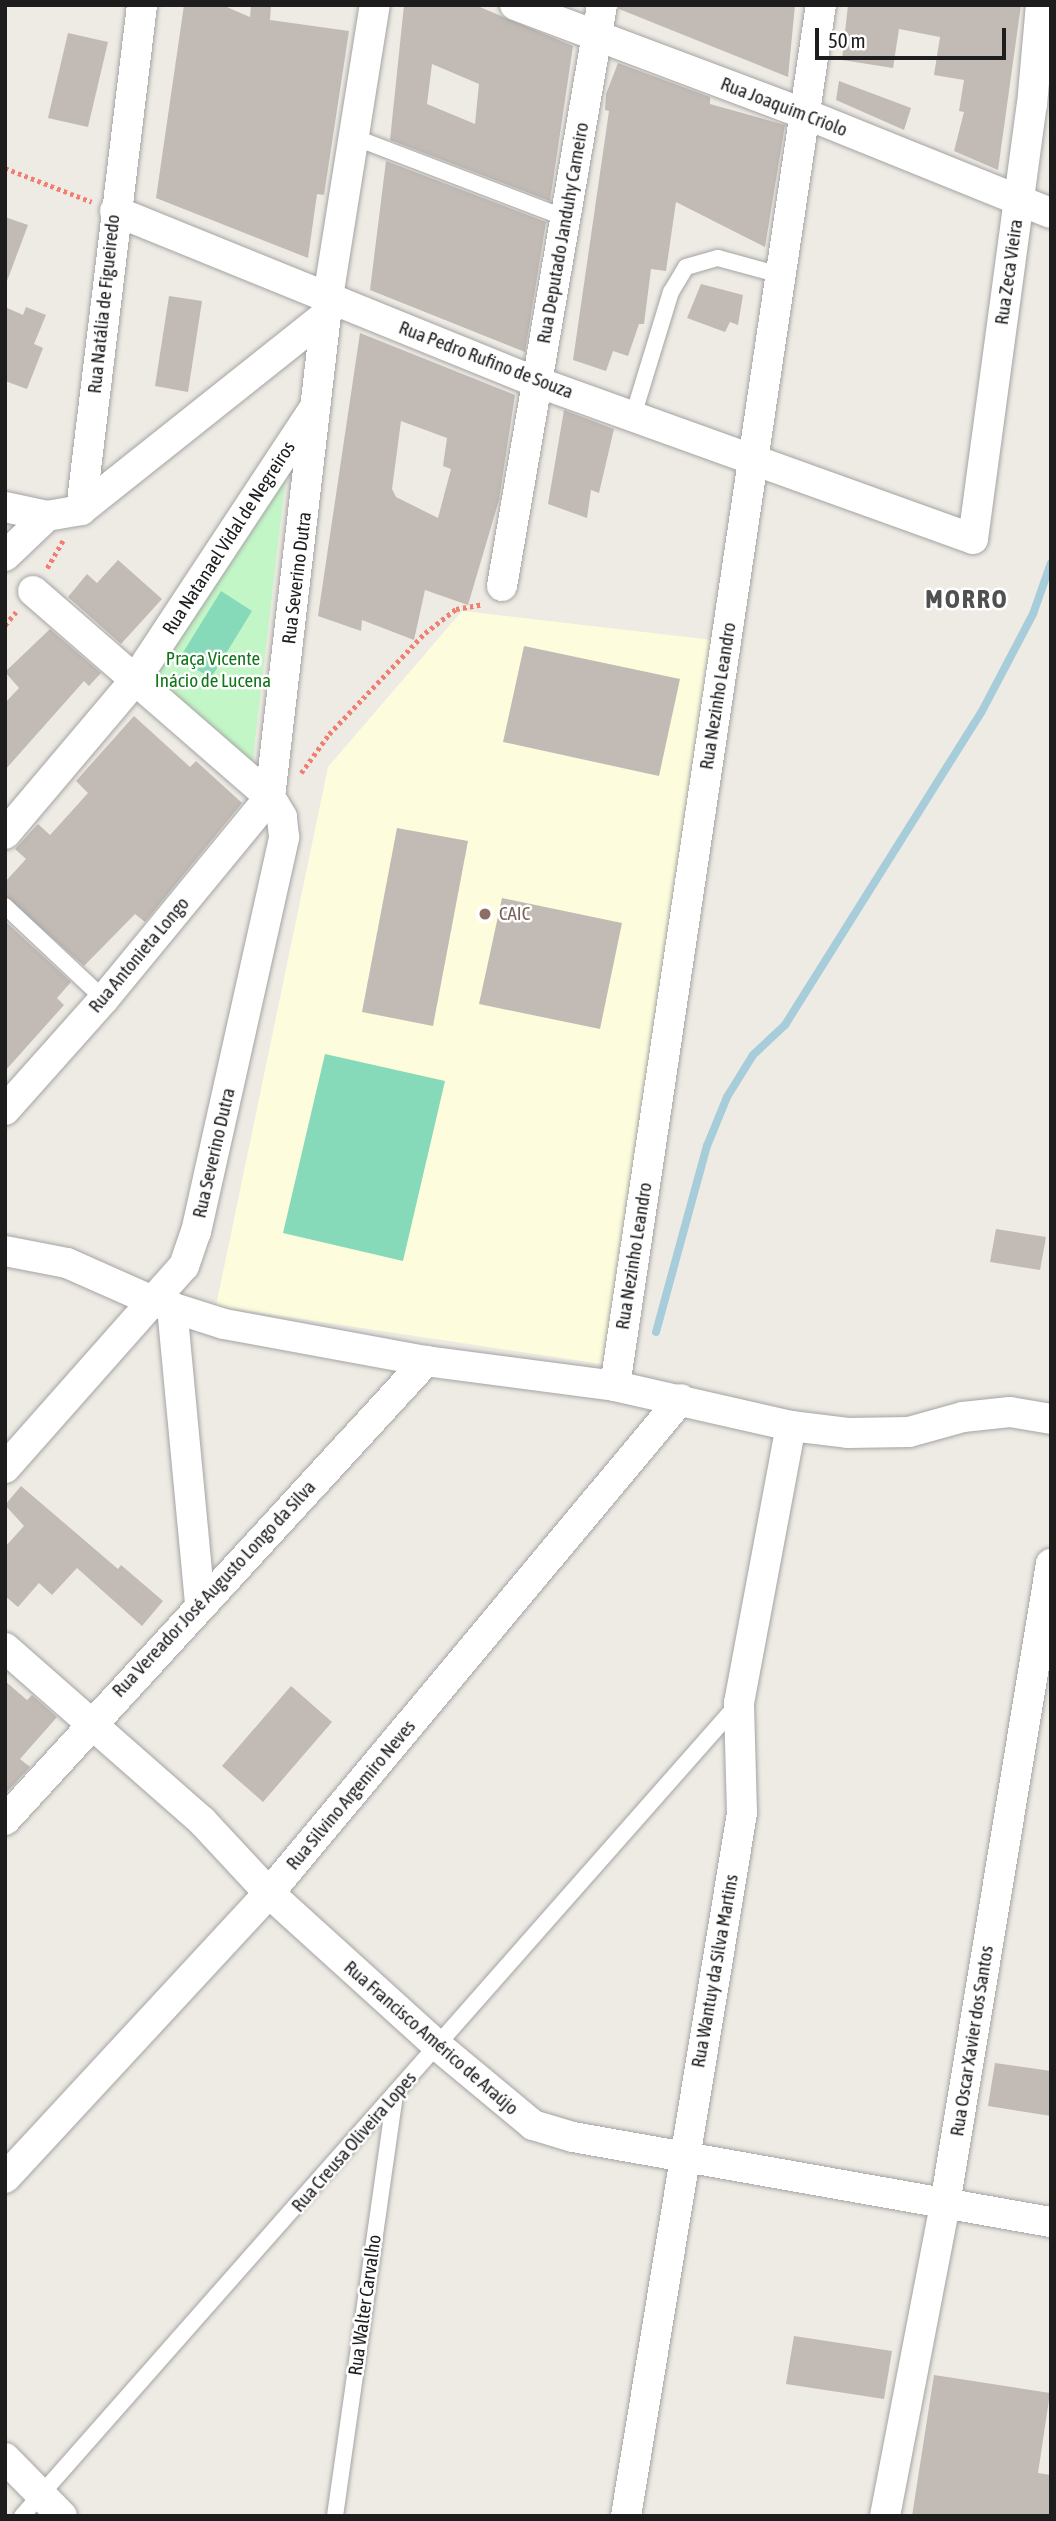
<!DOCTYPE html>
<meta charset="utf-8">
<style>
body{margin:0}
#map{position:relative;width:1056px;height:2521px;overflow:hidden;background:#eeebe4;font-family:"Asap Condensed",sans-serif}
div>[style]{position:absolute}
.education>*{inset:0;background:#fdfdde}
.park>*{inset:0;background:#c3f6c7}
.pitch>*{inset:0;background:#86d9b9}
.stream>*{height:8px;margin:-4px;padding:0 4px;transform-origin:4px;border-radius:4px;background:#a6cdd9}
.building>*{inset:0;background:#c2bab4}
.path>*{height:4.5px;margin-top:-2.25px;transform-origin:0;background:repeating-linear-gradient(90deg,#f17f71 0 3.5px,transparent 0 7px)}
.roads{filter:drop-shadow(0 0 2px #a4a4a4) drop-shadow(0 0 2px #a4a4a4)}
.lane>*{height:16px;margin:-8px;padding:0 8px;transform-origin:8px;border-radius:8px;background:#fff}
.street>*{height:30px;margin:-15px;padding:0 15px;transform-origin:15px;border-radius:15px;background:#fff}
.dots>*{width:19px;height:19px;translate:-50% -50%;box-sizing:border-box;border:4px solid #fff;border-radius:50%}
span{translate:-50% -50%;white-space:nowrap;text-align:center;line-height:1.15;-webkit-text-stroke:5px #fff;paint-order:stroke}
.street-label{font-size:19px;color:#1d1d1d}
.park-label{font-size:19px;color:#12751a}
.education-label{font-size:19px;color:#785e54}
.left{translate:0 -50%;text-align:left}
.district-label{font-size:26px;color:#505050;font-weight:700;letter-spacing:2px}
.frame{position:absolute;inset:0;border:7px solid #1d1d1d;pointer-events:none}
.scale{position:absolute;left:815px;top:28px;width:191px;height:32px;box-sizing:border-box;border:4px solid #1d1d1d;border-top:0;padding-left:9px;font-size:21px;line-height:24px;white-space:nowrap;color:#1d1d1d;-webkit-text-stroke:5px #fff;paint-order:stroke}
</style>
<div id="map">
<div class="education">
<i style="clip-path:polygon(462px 611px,712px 640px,608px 1365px,216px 1306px,328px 767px)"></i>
</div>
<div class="park">
<i style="clip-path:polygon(287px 467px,252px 767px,146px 679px)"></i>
</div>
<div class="pitch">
<i style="clip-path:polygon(221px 591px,252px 611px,211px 678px,179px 659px)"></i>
<i style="clip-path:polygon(325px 1054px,445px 1081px,403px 1261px,283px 1233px)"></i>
</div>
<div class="stream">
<i style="left:656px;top:1332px;width:193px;rotate:-74.7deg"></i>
<i style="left:707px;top:1146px;width:53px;rotate:-67.8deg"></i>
<i style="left:727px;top:1097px;width:49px;rotate:-58.2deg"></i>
<i style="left:753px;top:1055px;width:44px;rotate:-43.2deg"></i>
<i style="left:785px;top:1025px;width:368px;rotate:-57.9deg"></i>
<i style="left:981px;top:713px;width:112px;rotate:-62.3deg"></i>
<i style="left:1033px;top:614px;width:54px;rotate:-70.6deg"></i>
</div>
<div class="building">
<i style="clip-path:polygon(184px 5px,222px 5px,250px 17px,251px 5px,271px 5px,270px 20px,349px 31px,324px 195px,317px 194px,308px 258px,156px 198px)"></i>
<i style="clip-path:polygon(evenodd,404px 5px,475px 5px,573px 46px,550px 201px,390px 140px,404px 5px,432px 64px,479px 84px,475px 124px,427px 104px,432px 64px)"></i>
<i style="clip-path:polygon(619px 5px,795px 5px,788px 77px,619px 9px)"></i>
<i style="clip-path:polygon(848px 5px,1021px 5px,998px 170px,954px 151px,964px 112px,959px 111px,964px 80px,934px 75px,940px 37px,899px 29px,893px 68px,842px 60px)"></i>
<i style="clip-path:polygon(68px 33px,108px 42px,88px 127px,48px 118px)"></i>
<i style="clip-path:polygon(618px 63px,710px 97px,710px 104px,785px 125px,765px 247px,676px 202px,666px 271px,651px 269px,644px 324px,639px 324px,628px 356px,613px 351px,606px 371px,573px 360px,609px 111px,605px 110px,606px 94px)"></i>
<i style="clip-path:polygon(839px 81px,911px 108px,904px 130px,836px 100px)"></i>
<i style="clip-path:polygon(386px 161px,546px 222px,525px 352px,370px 290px)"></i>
<i style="clip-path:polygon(5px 217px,28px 225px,7px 281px,5px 281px)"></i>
<i style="clip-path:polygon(701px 284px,743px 295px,738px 325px,730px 322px,725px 332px,687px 318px)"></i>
<i style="clip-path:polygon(169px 296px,202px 301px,188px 392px,155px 386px)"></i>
<i style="clip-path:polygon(5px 307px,23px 315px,26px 307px,46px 315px,34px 344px,43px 348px,27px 389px,5px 381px)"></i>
<i style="clip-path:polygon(evenodd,360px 333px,515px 395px,499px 500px,468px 605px,425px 590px,414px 640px,362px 620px,361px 631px,318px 616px,360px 333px,401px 421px,447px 438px,443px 466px,451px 469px,438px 518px,396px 497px,392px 489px,401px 421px)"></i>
<i style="clip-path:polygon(564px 410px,614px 429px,599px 493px,591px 490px,587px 518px,548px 504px)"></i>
<i style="clip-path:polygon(118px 560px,162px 599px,121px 644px,68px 597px,87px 574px,97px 583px)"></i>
<i style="clip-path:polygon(50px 629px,101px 673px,89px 686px,84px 681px,5px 770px,5px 703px,19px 688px,5px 672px)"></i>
<i style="clip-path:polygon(524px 646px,680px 679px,659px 776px,503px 742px)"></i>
<i style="clip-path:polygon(134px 716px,190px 767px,196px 761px,242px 803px,145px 922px,135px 914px,84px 966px,5px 896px,5px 882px,26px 859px,15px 849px,38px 824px,50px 835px,70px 813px,88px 793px,76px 781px)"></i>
<i style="clip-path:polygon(397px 828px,468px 841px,433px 1026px,362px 1012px)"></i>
<i style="clip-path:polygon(502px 898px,622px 923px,600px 1029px,479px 1004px)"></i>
<i style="clip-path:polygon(5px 921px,71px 982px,57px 998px,64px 1005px,5px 1071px)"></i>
<i style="clip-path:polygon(996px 1229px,1046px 1237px,1040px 1270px,990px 1262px)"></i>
<i style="clip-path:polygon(21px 1486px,118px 1569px,121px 1565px,163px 1601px,142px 1626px,77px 1568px,52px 1595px,39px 1583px,18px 1607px,5px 1596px,5px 1547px,24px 1526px,5px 1505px)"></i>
<i style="clip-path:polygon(5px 1681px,27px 1700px,32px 1695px,57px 1717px,20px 1759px,30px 1767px,5px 1794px)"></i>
<i style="clip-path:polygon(291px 1686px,332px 1722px,263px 1802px,222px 1766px)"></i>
<i style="clip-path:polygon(995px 2063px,1051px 2071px,1051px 2116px,988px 2106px)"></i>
<i style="clip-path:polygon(794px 2336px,892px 2351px,884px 2399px,786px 2384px)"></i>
<i style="clip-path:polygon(934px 2375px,1050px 2393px,1038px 2473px,1051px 2475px,1051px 2516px,912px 2516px)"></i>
</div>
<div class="path">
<i style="left:5px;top:168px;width:93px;rotate:21.3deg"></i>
<i style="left:47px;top:568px;width:34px;rotate:-60deg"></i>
<i style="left:5px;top:625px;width:17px;rotate:-50deg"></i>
<i style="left:301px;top:773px;width:48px;rotate:-54.3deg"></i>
<i style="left:329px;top:734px;width:139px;rotate:-46.5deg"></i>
<i style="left:425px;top:633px;width:39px;rotate:-38deg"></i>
<i style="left:456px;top:609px;width:27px;rotate:-10deg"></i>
</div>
<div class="roads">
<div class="lane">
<i style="left:351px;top:136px;width:230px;rotate:20.9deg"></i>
<i style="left:633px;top:416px;width:130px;rotate:-73deg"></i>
<i style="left:671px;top:292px;width:29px;rotate:-59deg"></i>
<i style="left:686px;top:267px;width:33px;rotate:-16deg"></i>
<i style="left:718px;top:258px;width:64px;rotate:15.3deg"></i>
<i style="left:5px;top:906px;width:136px;rotate:43.2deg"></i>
<i style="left:22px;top:2516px;width:1083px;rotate:-48.6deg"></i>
<i style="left:335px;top:2516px;width:426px;rotate:-81.9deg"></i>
</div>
<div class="street">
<i style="left:515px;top:5px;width:308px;rotate:20.6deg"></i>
<i style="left:803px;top:113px;width:267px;rotate:22deg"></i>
<i style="left:115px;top:211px;width:455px;rotate:22.1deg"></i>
<i style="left:537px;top:382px;width:463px;rotate:19.8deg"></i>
<i style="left:973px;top:539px;width:438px;rotate:-82.3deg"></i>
<i style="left:1032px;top:105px;width:100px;rotate:-84.9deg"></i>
<i style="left:5px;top:507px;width:43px;rotate:12.1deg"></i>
<i style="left:47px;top:516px;width:35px;rotate:-10deg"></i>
<i style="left:81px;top:510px;width:313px;rotate:-38.5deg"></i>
<i style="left:81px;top:510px;width:509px;rotate:-83.11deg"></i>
<i style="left:5px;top:556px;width:58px;rotate:-43.6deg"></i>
<i style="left:502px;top:586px;width:590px;rotate:-80.23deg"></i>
<i style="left:5px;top:834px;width:202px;rotate:-49.8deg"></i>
<i style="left:135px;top:680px;width:325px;rotate:-56.6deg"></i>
<i style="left:5px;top:1110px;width:149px;rotate:-48.3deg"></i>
<i style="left:104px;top:999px;width:261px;rotate:-50.6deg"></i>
<i style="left:270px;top:797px;width:503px;rotate:-83.38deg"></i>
<i style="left:328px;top:297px;width:296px;rotate:-80.9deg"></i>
<i style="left:5px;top:1251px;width:63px;rotate:11deg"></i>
<i style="left:67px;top:1263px;width:96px;rotate:23.9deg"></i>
<i style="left:155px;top:1302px;width:72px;rotate:17.7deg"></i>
<i style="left:224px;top:1324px;width:205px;rotate:10.4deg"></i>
<i style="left:426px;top:1361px;width:191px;rotate:7.5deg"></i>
<i style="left:615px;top:1386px;width:180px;rotate:12.8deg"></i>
<i style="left:791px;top:1426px;width:57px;rotate:7deg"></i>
<i style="left:848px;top:1433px;width:61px;rotate:-0.9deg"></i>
<i style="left:909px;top:1432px;width:56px;rotate:-15.5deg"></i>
<i style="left:963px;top:1417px;width:47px;rotate:-6.1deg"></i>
<i style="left:1010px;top:1412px;width:42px;rotate:9.7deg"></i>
<i style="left:172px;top:1307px;width:299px;rotate:84.6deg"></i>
<i style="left:615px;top:1386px;width:1396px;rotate:-81.52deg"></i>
<i style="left:5px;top:1468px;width:270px;rotate:-48.5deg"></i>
<i style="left:184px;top:1266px;width:36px;rotate:-71deg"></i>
<i style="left:196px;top:1232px;width:405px;rotate:-77.4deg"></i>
<i style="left:284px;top:837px;width:20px;rotate:-96deg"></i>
<i style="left:282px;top:817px;width:23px;rotate:-121deg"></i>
<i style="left:270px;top:797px;width:314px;rotate:-139deg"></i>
<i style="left:5px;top:1648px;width:262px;rotate:41.3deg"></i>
<i style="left:202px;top:1821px;width:98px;rotate:47.1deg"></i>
<i style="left:269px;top:1893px;width:228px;rotate:42.2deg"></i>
<i style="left:438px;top:2046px;width:124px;rotate:39.7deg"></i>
<i style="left:533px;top:2125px;width:42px;rotate:16.7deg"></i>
<i style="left:573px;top:2137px;width:485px;rotate:10.1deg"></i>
<i style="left:5px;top:1820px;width:623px;rotate:-47.47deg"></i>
<i style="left:5px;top:2178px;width:388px;rotate:-47.2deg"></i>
<i style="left:269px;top:1893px;width:643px;rotate:-50.17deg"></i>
<i style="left:5px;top:2458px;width:81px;rotate:45.5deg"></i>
<i style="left:626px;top:2516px;width:713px;rotate:-80.63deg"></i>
<i style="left:742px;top:1813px;width:110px;rotate:-91.6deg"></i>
<i style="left:739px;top:1703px;width:282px;rotate:-79.4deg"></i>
<i style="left:885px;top:2516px;width:318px;rotate:-79.1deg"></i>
<i style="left:945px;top:2204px;width:649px;rotate:-80.6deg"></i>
</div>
</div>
<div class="dots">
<i style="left:485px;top:914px;background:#8d6e63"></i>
</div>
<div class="street-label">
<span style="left:784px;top:107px;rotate:21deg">Rua Joaquim Criolo</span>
<span style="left:563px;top:233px;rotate:-80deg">Rua Deputado Janduhy Carneiro</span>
<span style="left:1009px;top:272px;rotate:-82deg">Rua Zeca Vieira</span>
<span style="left:104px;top:304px;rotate:-84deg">Rua Natália de Figueiredo</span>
<span style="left:486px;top:360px;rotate:21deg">Rua Pedro Rufino de Souza</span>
<span style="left:229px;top:538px;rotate:-57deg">Rua Natanael Vidal de Negreiros</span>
<span style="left:297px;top:578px;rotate:-83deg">Rua Severino Dutra</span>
<span style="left:718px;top:696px;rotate:-81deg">Rua Nezinho Leandro</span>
<span style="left:139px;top:955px;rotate:-50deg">Rua Antonieta Longo</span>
<span style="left:214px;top:1153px;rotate:-77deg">Rua Severino Dutra</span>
<span style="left:634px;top:1256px;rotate:-81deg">Rua Nezinho Leandro</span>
<span style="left:214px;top:1589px;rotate:-47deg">Rua Vereador José Augusto Longo da Silva</span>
<span style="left:351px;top:1795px;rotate:-50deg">Rua Silvino Argemiro Neves</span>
<span style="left:715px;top:1971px;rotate:-80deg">Rua Wantuy da Silva Martins</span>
<span style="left:431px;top:2038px;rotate:41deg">Rua Francisco Américo de Araújo</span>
<span style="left:972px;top:2041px;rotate:-81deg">Rua Oscar Xavier dos Santos</span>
<span style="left:354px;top:2142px;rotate:-49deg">Rua Creusa Oliveira Lopes</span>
<span style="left:365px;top:2305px;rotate:-82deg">Rua Walter Carvalho</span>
</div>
<div class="park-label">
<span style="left:213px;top:670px">Praça Vicente<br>Inácio de Lucena</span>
</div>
<div class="education-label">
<span class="left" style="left:499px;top:914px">CAIC</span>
</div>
<div class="district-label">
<span style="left:967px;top:600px">MORRO</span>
</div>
<div class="frame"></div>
<div class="scale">50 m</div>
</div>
